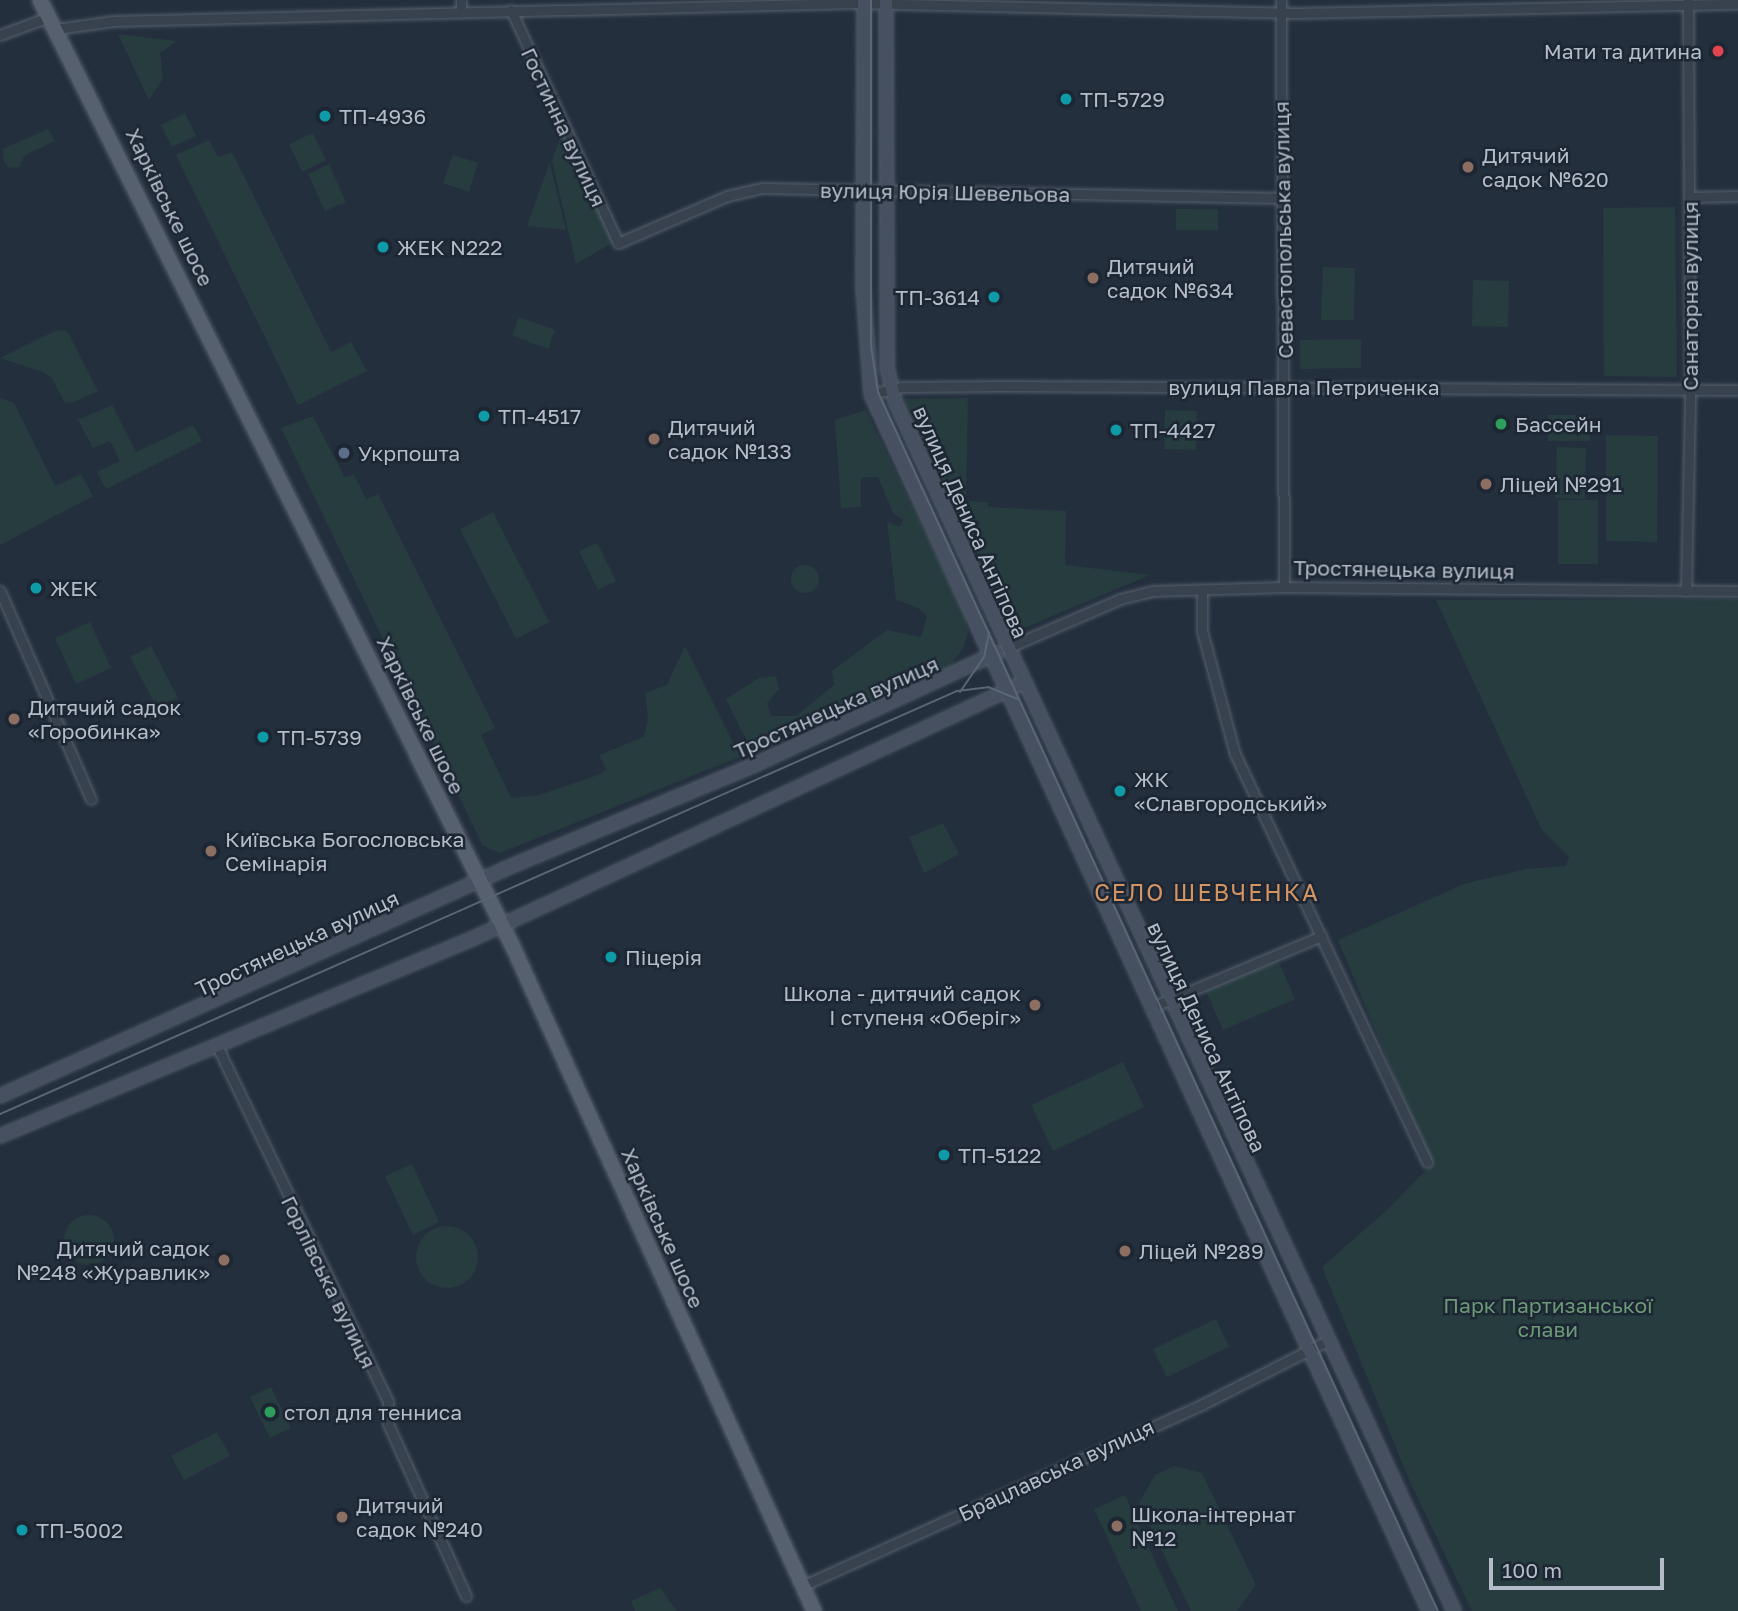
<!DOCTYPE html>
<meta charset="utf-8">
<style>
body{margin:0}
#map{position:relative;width:1738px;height:1611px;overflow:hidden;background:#242f3e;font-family:"Golos Text",sans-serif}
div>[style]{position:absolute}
.green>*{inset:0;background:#263c3f}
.round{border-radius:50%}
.roads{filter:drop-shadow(0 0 2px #565f6c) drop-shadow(0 0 2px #565f6c)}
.street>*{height:9px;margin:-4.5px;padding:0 4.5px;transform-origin:4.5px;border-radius:4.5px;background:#38414e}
.secondary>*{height:12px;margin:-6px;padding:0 6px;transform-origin:6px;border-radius:6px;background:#465061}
.primary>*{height:14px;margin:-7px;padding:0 7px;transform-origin:7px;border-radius:7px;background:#56606e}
.tram>*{height:2px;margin:-1px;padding:0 1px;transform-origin:1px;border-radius:1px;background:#5a6575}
.dots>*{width:19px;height:19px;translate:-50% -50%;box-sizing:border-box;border:4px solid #1d2633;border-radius:50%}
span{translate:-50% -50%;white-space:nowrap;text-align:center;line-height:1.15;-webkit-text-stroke:5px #1d2633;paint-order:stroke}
.poi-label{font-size:21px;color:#b4bcc9}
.right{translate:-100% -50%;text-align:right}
.left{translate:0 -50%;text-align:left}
.street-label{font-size:21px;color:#b4bcc9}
.park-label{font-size:21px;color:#6b9a76}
.neighbourhood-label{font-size:23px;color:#d59563;letter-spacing:2px}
.scale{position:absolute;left:1489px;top:1558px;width:175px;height:32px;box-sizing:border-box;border:4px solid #b4bcc9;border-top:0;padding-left:9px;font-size:21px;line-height:24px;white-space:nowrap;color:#b4bcc9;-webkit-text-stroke:5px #1d2633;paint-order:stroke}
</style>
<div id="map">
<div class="green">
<i style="clip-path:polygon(118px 34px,177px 41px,160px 53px,163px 79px,149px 100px)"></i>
<i style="clip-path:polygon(185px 113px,196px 136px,172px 147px,161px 125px)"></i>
<i style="clip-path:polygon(48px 129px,55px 141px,25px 155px,19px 167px,9px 168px,4px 162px,3px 149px)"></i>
<i style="clip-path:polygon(313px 133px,326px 160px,302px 172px,289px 144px)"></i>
<i style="clip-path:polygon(562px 133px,614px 242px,576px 264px,552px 161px)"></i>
<i style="clip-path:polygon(209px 140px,218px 157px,232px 152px,331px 352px,351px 342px,367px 371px,298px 405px,176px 155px)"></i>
<i style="clip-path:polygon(453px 155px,478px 163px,469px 192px,443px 183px)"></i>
<i style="clip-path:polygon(550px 162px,551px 168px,566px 230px,527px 226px)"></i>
<i style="clip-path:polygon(329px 164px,346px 202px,325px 211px,308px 174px)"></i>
<i style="clip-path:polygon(1675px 207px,1677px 377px,1604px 376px,1603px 208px)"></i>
<i style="clip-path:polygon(1176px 209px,1218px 209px,1218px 230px,1176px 230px)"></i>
<i style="clip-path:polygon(1323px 267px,1355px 268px,1354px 320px,1321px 320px)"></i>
<i style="clip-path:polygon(1473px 280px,1509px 281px,1508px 327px,1472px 326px)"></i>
<i style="clip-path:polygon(519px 317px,555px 330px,548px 349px,512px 335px)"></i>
<i style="clip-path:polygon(57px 330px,67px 331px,98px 391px,72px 403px,64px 402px,52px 378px,43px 372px,0 358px)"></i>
<i style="clip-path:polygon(1361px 339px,1361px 368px,1300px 369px,1300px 340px)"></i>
<i style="clip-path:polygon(0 398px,14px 403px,55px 486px,81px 474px,93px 496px,0 545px)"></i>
<i style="clip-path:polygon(968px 398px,966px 501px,988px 502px,988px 507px,1066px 511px,1065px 565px,1150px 575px,1015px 632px,904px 399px)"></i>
<i style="clip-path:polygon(112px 405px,136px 452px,193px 425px,202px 441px,106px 489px,97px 472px,120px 461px,110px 441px,93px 448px,78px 420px)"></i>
<i style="clip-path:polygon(866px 410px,965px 615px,968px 632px,964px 647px,951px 665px,752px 752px,726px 699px,759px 678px,776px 676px,779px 689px,767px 703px,771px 716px,796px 716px,834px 685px,832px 671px,887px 630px,921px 637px,927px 616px,917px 607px,896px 600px,887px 521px,899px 527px,903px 520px,893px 513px,878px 477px,861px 478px,861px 507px,841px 508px,835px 420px)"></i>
<i style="clip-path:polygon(1165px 410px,1197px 411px,1196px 450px,1164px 449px)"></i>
<i style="clip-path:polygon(1548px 415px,1590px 415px,1590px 441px,1548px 441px)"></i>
<i style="clip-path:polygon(313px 416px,345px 478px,354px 474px,366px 500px,378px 494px,495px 728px,481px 735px,511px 798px,539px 795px,601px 774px,606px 769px,599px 755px,644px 737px,648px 718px,645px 693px,667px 685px,685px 646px,740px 757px,500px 853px,483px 846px,281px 428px)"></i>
<i style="clip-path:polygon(1606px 435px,1658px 436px,1657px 542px,1606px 541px)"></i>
<i style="clip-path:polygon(1557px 447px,1586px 448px,1585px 499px,1555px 498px)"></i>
<i style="clip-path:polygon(1558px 500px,1598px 500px,1598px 564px,1558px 564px)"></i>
<i style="clip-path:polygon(493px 512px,549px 622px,516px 639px,460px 529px)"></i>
<i style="clip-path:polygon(597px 543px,616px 581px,598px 590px,579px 551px)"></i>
<i class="round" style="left:791px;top:565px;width:28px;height:28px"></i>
<i style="clip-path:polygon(1738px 599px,1738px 1611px,1472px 1611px,1410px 1482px,1322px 1267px,1388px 1209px,1431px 1165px,1338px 940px,1464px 884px,1526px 869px,1566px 866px,1569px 857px,1542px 830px,1436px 600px)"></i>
<i style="clip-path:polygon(90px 622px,111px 668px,76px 684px,55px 638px)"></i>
<i style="clip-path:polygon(151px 646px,178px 698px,157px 708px,130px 657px)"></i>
<i style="clip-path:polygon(943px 823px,959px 854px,924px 873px,909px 837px)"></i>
<i style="clip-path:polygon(1278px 960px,1295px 999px,1223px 1030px,1206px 991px)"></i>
<i style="clip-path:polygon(1123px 1062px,1144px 1107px,1053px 1151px,1031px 1105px)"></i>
<i style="clip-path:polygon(412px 1164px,439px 1222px,413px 1235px,385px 1176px)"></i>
<i class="round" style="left:64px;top:1215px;width:50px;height:50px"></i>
<i class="round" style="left:416px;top:1226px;width:62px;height:62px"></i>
<i style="clip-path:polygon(1216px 1319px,1229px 1347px,1167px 1377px,1153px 1349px)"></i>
<i style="clip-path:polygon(271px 1387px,291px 1428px,270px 1438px,250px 1397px)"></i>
<i style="clip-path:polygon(217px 1432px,230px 1456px,184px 1480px,171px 1456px)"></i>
<i style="clip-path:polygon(1174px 1466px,1202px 1473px,1256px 1585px,1237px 1611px,1191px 1611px,1139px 1503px,1155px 1475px)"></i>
<i style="clip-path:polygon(1125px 1495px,1159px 1570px,1178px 1611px,1141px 1611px,1094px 1509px)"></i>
<i style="clip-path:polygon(660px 1588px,677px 1611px,635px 1611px,631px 1601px)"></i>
</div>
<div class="roads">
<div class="street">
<i style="left:461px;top:0;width:11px;rotate:90deg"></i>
<i style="left:1281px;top:0;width:587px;rotate:89.71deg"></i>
<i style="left:511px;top:10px;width:256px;rotate:65.3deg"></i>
<i style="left:618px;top:243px;width:119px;rotate:-23.3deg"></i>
<i style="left:727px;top:196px;width:37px;rotate:-13deg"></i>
<i style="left:763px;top:188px;width:520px;rotate:1.1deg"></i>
<i style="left:56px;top:29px;width:58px;rotate:-8deg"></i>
<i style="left:113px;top:21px;width:742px;rotate:-1.39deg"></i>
<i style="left:855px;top:3px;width:442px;rotate:1.3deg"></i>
<i style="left:1297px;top:13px;width:441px;rotate:-1.2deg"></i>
<i style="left:0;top:35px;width:52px;rotate:-20.2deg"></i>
<i style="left:1689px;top:197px;width:49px;rotate:-1.2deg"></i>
<i style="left:871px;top:394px;width:31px;rotate:-13deg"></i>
<i style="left:901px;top:387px;width:102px;rotate:-0.6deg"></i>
<i style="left:1003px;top:386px;width:735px;rotate:0.31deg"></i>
<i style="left:1202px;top:590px;width:41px;rotate:90deg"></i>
<i style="left:1202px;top:631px;width:127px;rotate:75deg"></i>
<i style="left:1235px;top:754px;width:451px;rotate:64.8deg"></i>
<i style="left:0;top:591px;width:227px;rotate:66.4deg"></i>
<i style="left:1686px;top:591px;width:192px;rotate:-88.8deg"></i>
<i style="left:1690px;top:399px;width:399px;rotate:-90.3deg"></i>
<i style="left:1007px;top:648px;width:123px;rotate:-23.4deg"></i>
<i style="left:1120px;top:599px;width:33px;rotate:-14deg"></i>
<i style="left:1152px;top:591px;width:132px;rotate:-1.7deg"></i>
<i style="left:1284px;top:587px;width:454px;rotate:0.5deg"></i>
<i style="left:1150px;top:1008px;width:186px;rotate:-22.8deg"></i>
<i style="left:217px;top:1046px;width:395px;rotate:64.3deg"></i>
<i style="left:388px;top:1402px;width:22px;rotate:90deg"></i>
<i style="left:388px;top:1424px;width:189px;rotate:65.6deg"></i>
<i style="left:802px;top:1586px;width:440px;rotate:-24.4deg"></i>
<i style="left:1203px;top:1404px;width:139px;rotate:-26.9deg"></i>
</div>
<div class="secondary">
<i style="left:864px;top:0;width:287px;rotate:90.2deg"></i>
<i style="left:863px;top:287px;width:107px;rotate:85.7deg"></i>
<i style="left:871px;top:394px;width:1339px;rotate:65.37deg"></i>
<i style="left:886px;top:0;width:367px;rotate:89.8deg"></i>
<i style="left:887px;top:367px;width:35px;rotate:77deg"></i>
<i style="left:895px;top:401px;width:1333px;rotate:65.2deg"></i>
<i style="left:0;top:1096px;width:556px;rotate:-24.21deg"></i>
<i style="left:507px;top:868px;width:265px;rotate:-22.6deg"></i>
<i style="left:752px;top:766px;width:270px;rotate:-24.8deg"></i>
<i style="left:0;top:1136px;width:514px;rotate:-22.67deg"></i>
<i style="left:474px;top:938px;width:605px;rotate:-24.91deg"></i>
</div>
<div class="primary">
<i style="left:40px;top:0;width:1059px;rotate:63.46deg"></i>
<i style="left:513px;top:947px;width:729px;rotate:65.61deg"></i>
</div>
</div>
<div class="tram">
<i style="left:871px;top:0;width:346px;rotate:90deg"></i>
<i style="left:871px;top:346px;width:47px;rotate:81.3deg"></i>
<i style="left:878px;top:392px;width:1341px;rotate:65.33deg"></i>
<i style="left:960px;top:692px;width:42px;rotate:-55.6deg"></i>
<i style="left:984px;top:657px;width:25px;rotate:-78deg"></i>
<i style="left:0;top:1114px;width:1046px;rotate:-23.85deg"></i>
<i style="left:957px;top:691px;width:31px;rotate:-7deg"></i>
<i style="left:988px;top:687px;width:32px;rotate:22deg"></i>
</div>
<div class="dots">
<i style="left:1718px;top:51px;background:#e0444e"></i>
<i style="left:1066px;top:99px;background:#0f9aa8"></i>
<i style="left:325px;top:116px;background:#0f9aa8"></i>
<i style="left:1468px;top:167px;background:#8d6e63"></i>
<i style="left:383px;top:247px;background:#0f9aa8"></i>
<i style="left:1093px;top:278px;background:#8d6e63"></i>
<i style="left:994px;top:297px;background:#0f9aa8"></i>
<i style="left:484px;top:416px;background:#0f9aa8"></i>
<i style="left:1501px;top:424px;background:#2e9e5b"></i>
<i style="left:1116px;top:430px;background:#0f9aa8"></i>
<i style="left:654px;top:439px;background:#8d6e63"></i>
<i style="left:344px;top:453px;background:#5c6f8a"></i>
<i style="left:1486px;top:484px;background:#8d6e63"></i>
<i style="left:36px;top:588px;background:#0f9aa8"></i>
<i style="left:14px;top:719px;background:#8d6e63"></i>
<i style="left:263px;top:737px;background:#0f9aa8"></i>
<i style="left:1120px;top:791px;background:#0f9aa8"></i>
<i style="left:211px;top:851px;background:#8d6e63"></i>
<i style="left:611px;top:957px;background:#0f9aa8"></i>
<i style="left:1035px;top:1005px;background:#8d6e63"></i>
<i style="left:944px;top:1155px;background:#0f9aa8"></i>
<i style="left:1125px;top:1251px;background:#8d6e63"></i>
<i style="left:224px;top:1260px;background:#8d6e63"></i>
<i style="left:270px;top:1412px;background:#2e9e5b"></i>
<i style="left:342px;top:1517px;background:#8d6e63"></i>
<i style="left:1117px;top:1526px;background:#8d6e63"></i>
<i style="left:22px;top:1530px;background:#0f9aa8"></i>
</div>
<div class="poi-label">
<span class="right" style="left:1702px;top:51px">Мати та дитина</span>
<span class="left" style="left:1080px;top:99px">ТП-5729</span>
<span class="left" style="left:339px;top:116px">ТП-4936</span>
<span class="left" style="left:1482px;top:167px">Дитячий<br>садок №620</span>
<span class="left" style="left:397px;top:247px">ЖЕК N222</span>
<span class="left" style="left:1107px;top:278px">Дитячий<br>садок №634</span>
<span class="right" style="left:980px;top:297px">ТП-3614</span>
<span class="left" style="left:498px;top:416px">ТП-4517</span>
<span class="left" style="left:1515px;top:424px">Бассейн</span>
<span class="left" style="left:668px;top:439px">Дитячий<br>садок №133</span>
<span class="left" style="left:1130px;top:430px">ТП-4427</span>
<span class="left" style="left:358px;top:453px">Укрпошта</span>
<span class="left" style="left:1500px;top:484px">Ліцей №291</span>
<span class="left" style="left:50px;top:588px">ЖЕК</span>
<span class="left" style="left:28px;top:719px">Дитячий садок<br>«Горобинка»</span>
<span class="left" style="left:277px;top:737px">ТП-5739</span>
<span class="left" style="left:1134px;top:791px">ЖК<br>«Славгородський»</span>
<span class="left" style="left:225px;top:851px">Київська Богословська<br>Семінарія</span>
<span class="left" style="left:625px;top:957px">Піцерія</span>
<span class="right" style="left:1021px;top:1005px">Школа - дитячий садок<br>І ступеня «Оберіг»</span>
<span class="left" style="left:958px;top:1155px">ТП-5122</span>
<span class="right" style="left:210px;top:1260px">Дитячий садок<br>№248 «Журавлик»</span>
<span class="left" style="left:1139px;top:1251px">Ліцей №289</span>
<span class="left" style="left:284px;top:1412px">стол для тенниса</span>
<span class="left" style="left:356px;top:1517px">Дитячий<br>садок №240</span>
<span class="left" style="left:1131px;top:1526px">Школа-інтернат<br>№12</span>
<span class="left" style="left:36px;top:1530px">ТП-5002</span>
</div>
<div class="street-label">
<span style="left:564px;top:127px;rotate:65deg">Гостинна вулиця</span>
<span style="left:945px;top:192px;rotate:1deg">вулиця Юрія Шевельова</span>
<span style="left:170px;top:207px;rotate:64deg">Харківське шосе</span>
<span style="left:1283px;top:230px;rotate:-91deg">Севастопольська вулиця</span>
<span style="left:1690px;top:296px;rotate:-90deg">Санаторна вулиця</span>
<span style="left:1304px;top:387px">вулиця Павла Петриченка</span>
<span style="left:971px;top:522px;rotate:66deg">вулиця Дениса Антіпова</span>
<span style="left:1404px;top:569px;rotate:1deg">Тростянецька вулиця</span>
<span style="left:836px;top:707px;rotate:-24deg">Тростянецька вулиця</span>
<span style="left:421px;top:715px;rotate:64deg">Харківське шосе</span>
<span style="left:297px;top:943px;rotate:-25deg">Тростянецька вулиця</span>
<span style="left:1207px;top:1037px;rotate:65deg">вулиця Дениса Антіпова</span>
<span style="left:663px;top:1228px;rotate:66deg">Харківське шосе</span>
<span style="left:329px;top:1282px;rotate:64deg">Горлівська вулиця</span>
<span style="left:1056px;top:1470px;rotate:-25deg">Брацлавська вулиця</span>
</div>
<div class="park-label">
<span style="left:1548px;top:1317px">Парк Партизанської<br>слави</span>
</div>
<div class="neighbourhood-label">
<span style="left:1207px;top:892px">СЕЛО ШЕВЧЕНКА</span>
</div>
<div class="scale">100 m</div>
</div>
